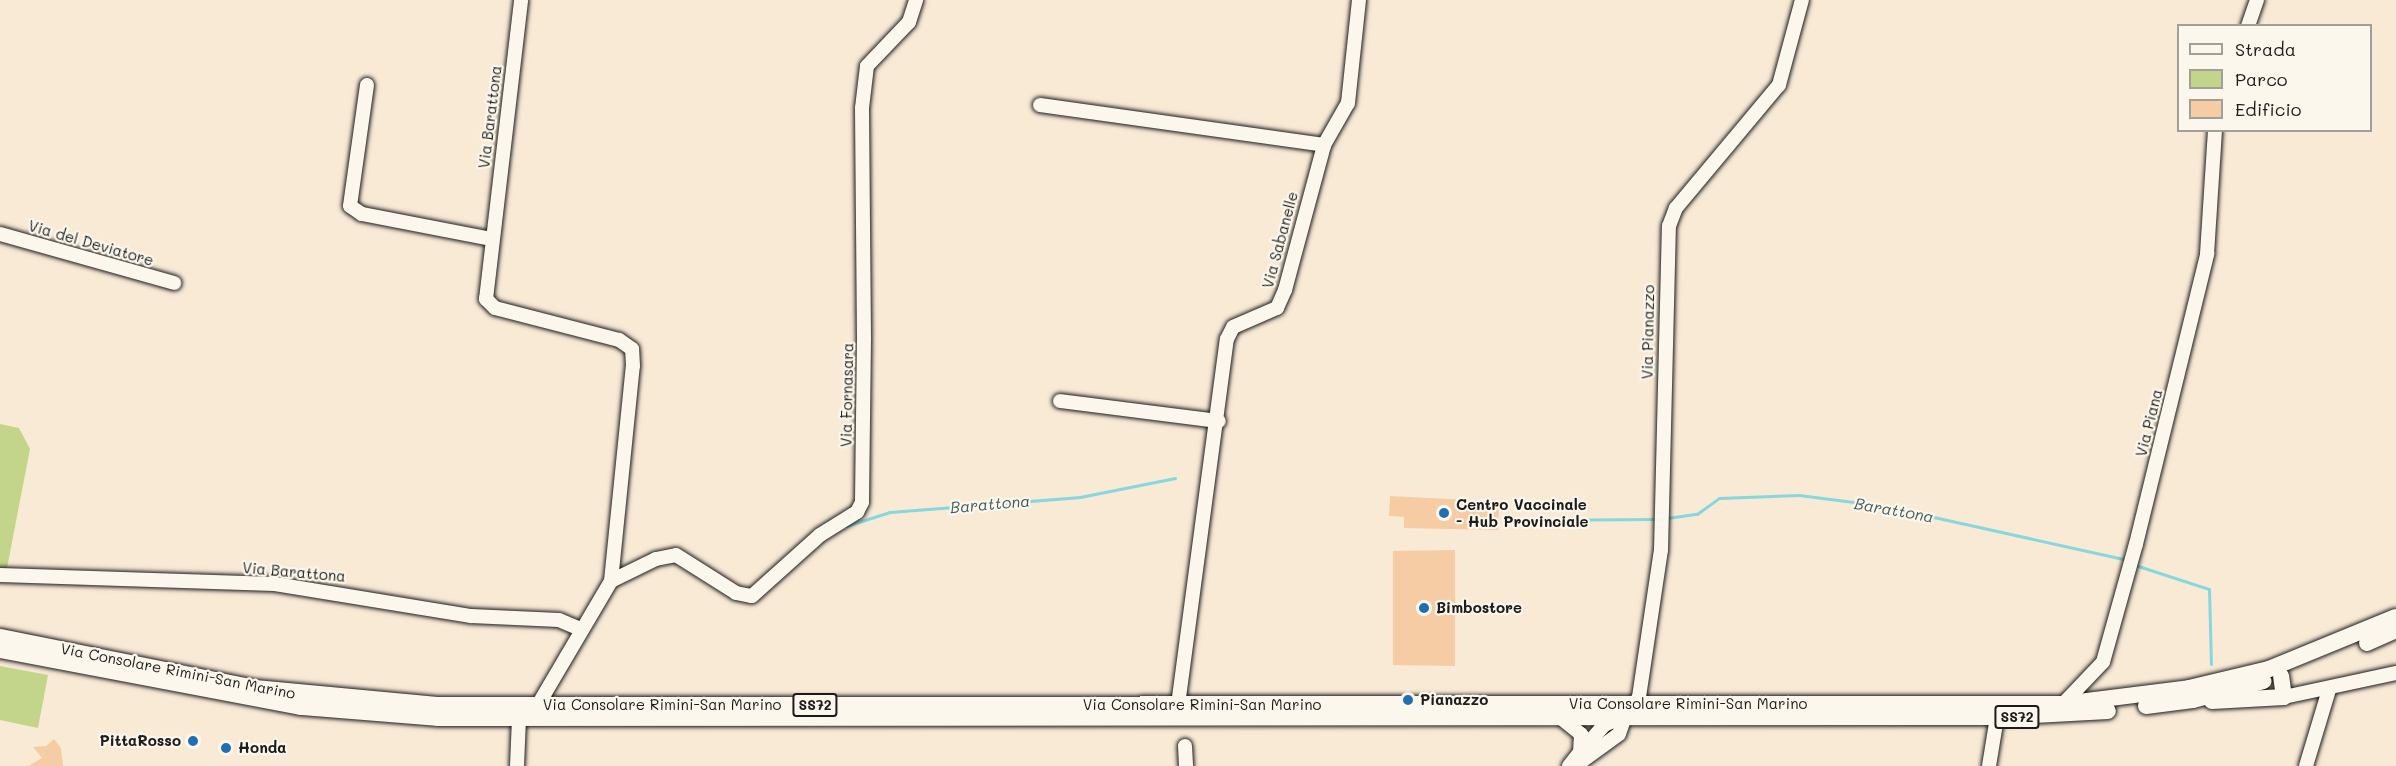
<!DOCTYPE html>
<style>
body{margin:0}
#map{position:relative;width:2396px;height:766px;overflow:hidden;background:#f9ead6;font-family:Mali,sans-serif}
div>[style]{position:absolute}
.green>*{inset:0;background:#c3d58a}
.stream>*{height:3px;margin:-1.5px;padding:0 1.5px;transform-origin:1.5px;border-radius:1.5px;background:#86d7de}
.building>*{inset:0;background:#f5cca4}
.roads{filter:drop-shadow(0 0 2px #1c1c1c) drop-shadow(0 0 2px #1c1c1c)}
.minor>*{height:14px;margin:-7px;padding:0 7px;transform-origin:7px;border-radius:7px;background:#fbf7ec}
.major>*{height:16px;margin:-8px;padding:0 8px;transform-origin:8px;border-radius:8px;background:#fbf7ec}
.dots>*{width:16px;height:16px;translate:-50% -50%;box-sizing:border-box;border:3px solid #fbf7ec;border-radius:50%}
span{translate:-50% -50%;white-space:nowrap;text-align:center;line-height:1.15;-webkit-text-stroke:4.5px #fbf7ec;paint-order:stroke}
.shield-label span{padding:2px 4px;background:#fbf7ec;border:2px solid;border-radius:4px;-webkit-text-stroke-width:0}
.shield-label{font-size:14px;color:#1c1c1c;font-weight:700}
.street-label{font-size:15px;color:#1c1c1c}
.poi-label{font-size:15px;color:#1c1c1c;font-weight:700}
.left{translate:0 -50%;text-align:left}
.right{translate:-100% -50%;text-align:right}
.water-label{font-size:16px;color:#415d60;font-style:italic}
.legend{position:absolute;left:2177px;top:24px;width:195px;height:108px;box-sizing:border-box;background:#fbf7ec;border:2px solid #a29f99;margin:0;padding:8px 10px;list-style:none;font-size:18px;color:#1c1c1c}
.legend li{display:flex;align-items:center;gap:12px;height:30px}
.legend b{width:30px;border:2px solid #a29f99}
</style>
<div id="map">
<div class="green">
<i style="clip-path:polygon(0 424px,19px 428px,30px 449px,7px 568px,0 568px)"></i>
<i style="clip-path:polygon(0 666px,48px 675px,38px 728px,0 720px)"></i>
</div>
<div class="stream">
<i style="left:1667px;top:518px;width:30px;rotate:-8deg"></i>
<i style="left:1697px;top:514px;width:27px;rotate:-36deg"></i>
<i style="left:1719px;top:498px;width:80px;rotate:-2.1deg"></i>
<i style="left:1799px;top:495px;width:86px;rotate:7.4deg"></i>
<i style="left:1884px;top:506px;width:245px;rotate:12.5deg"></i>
<i style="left:1524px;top:520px;width:132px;rotate:-0.4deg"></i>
<i style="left:846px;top:526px;width:46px;rotate:-17.7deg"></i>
<i style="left:890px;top:512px;width:191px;rotate:-4.5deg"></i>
<i style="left:1080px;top:497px;width:97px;rotate:-11.3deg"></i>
<i style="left:2135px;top:565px;width:78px;rotate:18deg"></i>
<i style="left:2209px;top:589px;width:75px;rotate:88.5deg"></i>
</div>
<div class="building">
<i style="clip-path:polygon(1390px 496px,1488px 501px,1488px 508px,1499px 509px,1498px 530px,1404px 528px,1404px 517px,1389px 516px)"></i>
<i style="clip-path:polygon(1455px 550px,1455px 666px,1393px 665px,1393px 551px)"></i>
<i style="clip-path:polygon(54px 739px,61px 748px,63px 766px,28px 766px,42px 758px,33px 747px,46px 746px)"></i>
</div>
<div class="roads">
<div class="minor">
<i style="left:2248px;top:26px;width:28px;rotate:-71deg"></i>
<i style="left:367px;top:85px;width:122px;rotate:98deg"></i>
<i style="left:350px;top:206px;width:14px;rotate:34deg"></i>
<i style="left:362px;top:214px;width:132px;rotate:10.9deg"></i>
<i style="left:1040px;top:105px;width:287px;rotate:8deg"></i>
<i style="left:0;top:234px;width:181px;rotate:15.7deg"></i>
<i style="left:1060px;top:401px;width:160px;rotate:7.2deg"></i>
<i style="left:0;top:575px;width:275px;rotate:1.9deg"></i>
<i style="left:275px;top:584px;width:199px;rotate:9.3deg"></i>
<i style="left:471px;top:616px;width:88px;rotate:2.6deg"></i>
<i style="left:559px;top:620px;width:25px;rotate:23deg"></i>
<i style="left:611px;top:581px;width:50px;rotate:-26.1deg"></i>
<i style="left:656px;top:559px;width:20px;rotate:-11deg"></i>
<i style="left:676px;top:555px;width:71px;rotate:32.3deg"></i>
<i style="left:736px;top:593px;width:16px;rotate:11deg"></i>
<i style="left:752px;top:596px;width:91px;rotate:-41.9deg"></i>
<i style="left:820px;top:535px;width:44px;rotate:-31.9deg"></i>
<i style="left:857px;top:512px;width:11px;rotate:-63deg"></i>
<i style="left:862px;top:502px;width:163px;rotate:-89.3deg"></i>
<i style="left:864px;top:339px;width:231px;rotate:-90.5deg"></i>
<i style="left:862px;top:108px;width:42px;rotate:-83.2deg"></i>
<i style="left:867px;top:66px;width:61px;rotate:-46.3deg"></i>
<i style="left:909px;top:22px;width:23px;rotate:-72deg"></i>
<i style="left:2284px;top:697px;width:115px;rotate:-12.1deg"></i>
<i style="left:2063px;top:704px;width:58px;rotate:-46.4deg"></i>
<i style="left:2103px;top:662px;width:123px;rotate:-74.4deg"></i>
<i style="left:2136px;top:544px;width:299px;rotate:-76.2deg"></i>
<i style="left:2207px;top:254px;width:124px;rotate:-86.3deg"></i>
<i style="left:1178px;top:705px;width:369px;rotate:-82.4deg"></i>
<i style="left:1227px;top:339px;width:13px;rotate:-63deg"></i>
<i style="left:1233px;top:327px;width:48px;rotate:-23.4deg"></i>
<i style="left:1277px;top:308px;width:20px;rotate:-66deg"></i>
<i style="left:1285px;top:290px;width:150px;rotate:-74.9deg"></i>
<i style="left:1324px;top:145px;width:48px;rotate:-60.3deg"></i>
<i style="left:1348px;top:103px;width:104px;rotate:-83.9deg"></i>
<i style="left:1630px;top:710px;width:16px;rotate:-55deg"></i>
<i style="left:1639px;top:697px;width:149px;rotate:-81.5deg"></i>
<i style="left:1661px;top:550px;width:324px;rotate:-88.6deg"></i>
<i style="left:1669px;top:226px;width:19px;rotate:-69deg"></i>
<i style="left:1676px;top:208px;width:160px;rotate:-50.1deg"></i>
<i style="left:1779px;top:85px;width:88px;rotate:-74.9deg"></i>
<i style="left:1561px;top:718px;width:26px;rotate:39deg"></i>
<i style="left:1581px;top:734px;width:18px;rotate:93deg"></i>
<i style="left:1580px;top:752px;width:18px;rotate:128deg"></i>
<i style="left:1185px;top:746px;width:20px;rotate:87deg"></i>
<i style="left:1580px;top:752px;width:36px;rotate:-48deg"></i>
<i style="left:1604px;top:725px;width:17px;rotate:-24deg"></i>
<i style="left:517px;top:766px;width:48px;rotate:-87.6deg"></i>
<i style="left:519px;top:718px;width:23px;rotate:-34deg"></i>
<i style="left:538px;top:705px;width:144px;rotate:-59.5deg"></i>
<i style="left:611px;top:581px;width:216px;rotate:-84.2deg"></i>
<i style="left:633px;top:366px;width:17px;rotate:-93deg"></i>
<i style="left:632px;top:349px;width:16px;rotate:-145deg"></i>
<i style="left:619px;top:340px;width:128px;rotate:-165.5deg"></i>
<i style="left:495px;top:308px;width:13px;rotate:-135deg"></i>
<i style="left:486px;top:299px;width:301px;rotate:-83.3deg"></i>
<i style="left:1575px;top:766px;width:54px;rotate:-36deg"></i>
<i style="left:1619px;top:734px;width:18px;rotate:-71deg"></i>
<i style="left:1989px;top:766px;width:50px;rotate:-80.7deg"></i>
<i style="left:2306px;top:766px;width:79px;rotate:-73.2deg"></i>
</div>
<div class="major">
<i style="left:0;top:637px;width:260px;rotate:11.3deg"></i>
<i style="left:255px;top:688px;width:183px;rotate:5.3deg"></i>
<i style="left:437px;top:705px;width:1626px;rotate:-0.04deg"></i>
<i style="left:2063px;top:704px;width:127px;rotate:-7.2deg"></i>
<i style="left:2189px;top:688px;width:82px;rotate:-13.4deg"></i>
<i style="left:2269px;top:669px;width:137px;rotate:-22.3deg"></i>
<i style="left:2367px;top:643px;width:32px;rotate:-24deg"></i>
<i style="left:0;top:650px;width:306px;rotate:10.7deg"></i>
<i style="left:301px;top:707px;width:137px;rotate:4.6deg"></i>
<i style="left:438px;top:718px;width:1559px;rotate:-0.04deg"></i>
<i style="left:1997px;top:717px;width:111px;rotate:-3.1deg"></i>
<i style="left:2212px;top:701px;width:72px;rotate:-3.2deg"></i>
<i style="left:2284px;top:697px;width:21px;rotate:-98deg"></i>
<i style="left:2146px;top:706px;width:47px;rotate:-7.3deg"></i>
<i style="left:2193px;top:700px;width:73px;rotate:-15deg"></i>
</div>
</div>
<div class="dots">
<i style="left:1444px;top:513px;background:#1f6fb2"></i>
<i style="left:1424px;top:608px;background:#1f6fb2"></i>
<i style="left:1408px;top:700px;background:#1f6fb2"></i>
<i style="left:193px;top:741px;background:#1f6fb2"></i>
<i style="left:226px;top:748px;background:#1f6fb2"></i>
</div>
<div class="shield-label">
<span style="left:815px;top:705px">SS72</span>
<span style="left:2017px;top:717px">SS72</span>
</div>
<div class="street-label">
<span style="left:490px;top:117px;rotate:-83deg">Via Barattona</span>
<span style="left:1280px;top:240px;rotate:-75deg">Via Sabanelle</span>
<span style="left:91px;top:243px;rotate:16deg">Via del Deviatore</span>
<span style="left:1648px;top:332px;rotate:-89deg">Via Pianazzo</span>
<span style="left:847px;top:395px;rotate:-89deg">Via Fornasara</span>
<span style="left:2149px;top:423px;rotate:-76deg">Via Piana</span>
<span style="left:294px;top:572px;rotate:5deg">Via Barattona</span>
<span style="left:178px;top:671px;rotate:11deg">Via Consolare Rimini-San Marino</span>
<span style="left:1688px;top:704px">Via Consolare Rimini-San Marino</span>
<span style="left:662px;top:705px">Via Consolare Rimini-San Marino</span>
<span style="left:1202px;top:705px">Via Consolare Rimini-San Marino</span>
</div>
<div class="poi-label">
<span class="left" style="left:1456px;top:513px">Centro Vaccinale<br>- Hub Provinciale</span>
<span class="left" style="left:1436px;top:608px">Bimbostore</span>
<span class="left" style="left:1420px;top:700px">Pianazzo</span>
<span class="right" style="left:181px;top:741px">PittaRosso</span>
<span class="left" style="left:238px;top:748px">Honda</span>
</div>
<div class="water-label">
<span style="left:990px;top:504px;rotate:-5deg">Barattona</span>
<span style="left:1894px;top:510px;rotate:10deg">Barattona</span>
</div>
<ul class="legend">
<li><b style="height:8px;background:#fbf7ec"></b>Strada</li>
<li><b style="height:16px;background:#c3d58a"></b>Parco</li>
<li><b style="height:16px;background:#f5cca4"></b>Edificio</li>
</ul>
</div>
